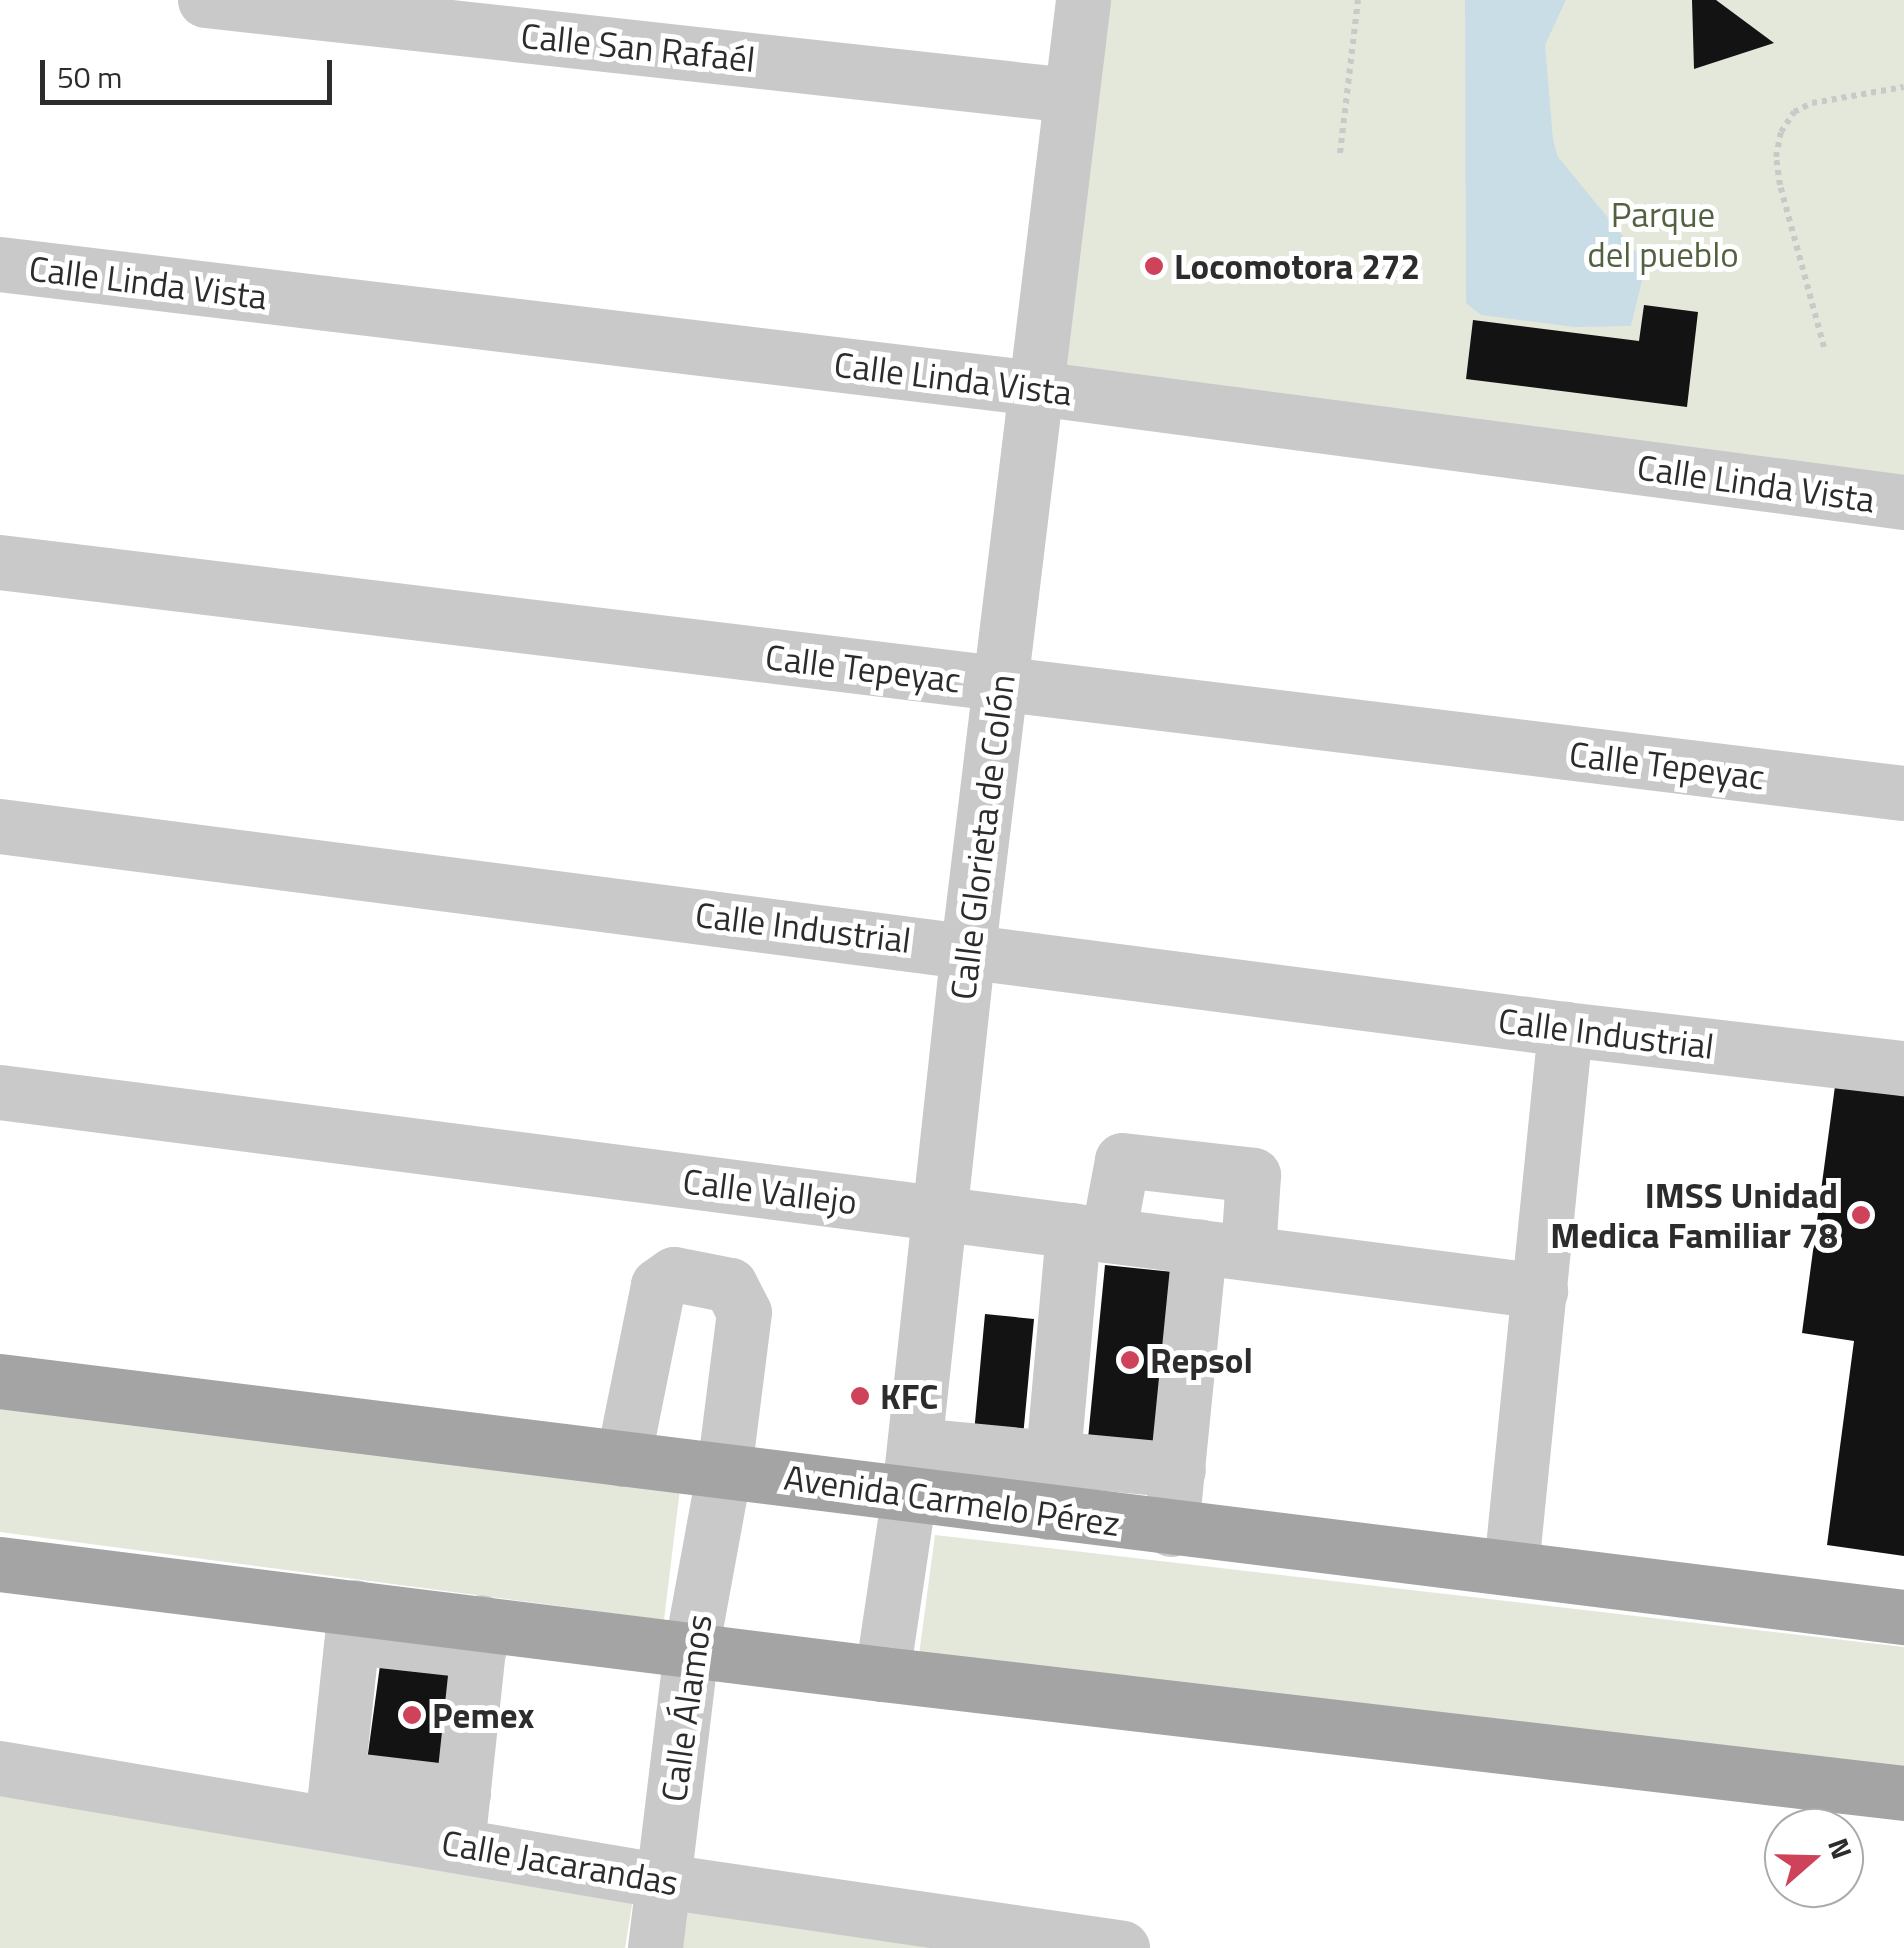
<!DOCTYPE html>
<meta charset="utf-8">
<style>
body{margin:0}
#map{position:relative;width:1904px;height:1948px;overflow:hidden;background:#fff;font-family:"Titillium Web",sans-serif}
div>[style]{position:absolute}
.green>*{inset:0;background:#e3e8db}
.water>*{inset:0;background:#c9dde6}
.building>*{inset:0;background:#131313}
.path>*{height:6px;margin-top:-3px;transform-origin:0;background:repeating-linear-gradient(90deg,#c9c9c9 0 5px,transparent 0 10px)}
.minor>*{height:55px;margin:-27.5px;padding:0 27.5px;transform-origin:27.5px;border-radius:27.5px;background:#c9c9c9}
.major>*{height:55px;margin:-27.5px;padding:0 27.5px;transform-origin:27.5px;border-radius:27.5px;background:#a4a4a4}
.dots>*{width:28px;height:28px;translate:-50% -50%;box-sizing:border-box;border:5px solid #fff;border-radius:50%}
span{translate:-50% -50%;white-space:nowrap;text-align:center;line-height:1.15;-webkit-text-stroke:10px #fff;paint-order:stroke}
.street-label{font-size:35px;color:#2c2c2c}
.park-label{font-size:35px;color:#52613f}
.poi-label{font-size:35px;color:#2c2c2c;font-weight:700}
.left{translate:0 -50%;text-align:left}
.right{translate:-100% -50%;text-align:right}
.north{position:absolute;left:1764px;top:1808px;width:100px;height:100px;box-sizing:border-box;background:#fff;border:2px solid #ababab;border-radius:50%;rotate:70deg;font-size:28px;font-weight:700;line-height:40px;text-align:center;color:#2c2c2c}
.north::after{content:'';display:block;margin:auto;width:35px;height:45px;background:#ce425a;clip-path:polygon(50% 0,100% 100%,50% 72%,0 100%)}
.scale{position:absolute;left:40px;top:60px;width:292px;height:45px;box-sizing:border-box;border:5px solid #2c2c2c;border-top:0;padding-left:12px;font-size:30px;line-height:35px;white-space:nowrap;color:#2c2c2c;-webkit-text-stroke:8px #fff;paint-order:stroke}
</style>
<div id="map">
<div class="green">
<i style="clip-path:polygon(1084px 0,1904px 0,1904px 502px,1036px 388px)"></i>
<i style="clip-path:polygon(0 1398px,680px 1489px,664px 1620px,0 1532px)"></i>
<i style="clip-path:polygon(935px 1535px,1904px 1647px,1904px 1779px,917px 1670px)"></i>
<i style="clip-path:polygon(0 1791px,634px 1893px,625px 1948px,0 1948px)"></i>
<i style="clip-path:polygon(676px 1904px,967px 1948px,671px 1948px)"></i>
</div>
<div class="water">
<i style="clip-path:polygon(1465px 0,1566px 0,1545px 45px,1553px 139px,1558px 157px,1646px 264px,1631px 326px,1575px 327px,1481px 315px,1466px 303px)"></i>
</div>
<div class="building">
<i style="clip-path:polygon(1692px 0,1716px 0,1774px 43px,1694px 69px)"></i>
<i style="clip-path:polygon(1644px 305px,1698px 312px,1687px 407px,1466px 379px,1473px 320px,1639px 341px)"></i>
<i style="clip-path:polygon(1835px 1086px,1904px 1096px,1904px 1556px,1827px 1545px,1854px 1341px,1802px 1333px)"></i>
<i style="clip-path:polygon(1105px 1265px,1173px 1272px,1155px 1455px,1087px 1449px)"></i>
<i style="clip-path:polygon(985px 1314px,1034px 1319px,1023px 1437px,974px 1433px)"></i>
<i style="clip-path:polygon(381px 1658px,458px 1669px,444px 1772px,367px 1761px)"></i>
</div>
<div class="path">
<i style="left:1340px;top:153px;width:154px;rotate:-83.3deg"></i>
<i style="left:1824px;top:347px;width:168px;rotate:-105.2deg"></i>
<i style="left:1780px;top:185px;width:28px;rotate:-98deg"></i>
<i style="left:1776px;top:157px;width:25px;rotate:-79deg"></i>
<i style="left:1781px;top:132px;width:24px;rotate:-57deg"></i>
<i style="left:1794px;top:112px;width:20px;rotate:-27deg"></i>
<i style="left:1812px;top:103px;width:93px;rotate:-9.9deg"></i>
</div>
<div class="minor">
<i style="left:205px;top:0;width:870px;rotate:6.27deg"></i>
<i style="left:0;top:264px;width:1043px;rotate:6.83deg"></i>
<i style="left:1036px;top:388px;width:875px;rotate:7.48deg"></i>
<i style="left:0;top:562px;width:1918px;rotate:6.92deg"></i>
<i style="left:0;top:826px;width:1578px;rotate:7.39deg"></i>
<i style="left:1565px;top:1029px;width:341px;rotate:6.6deg"></i>
<i style="left:0;top:1092px;width:1553px;rotate:7.36deg"></i>
<i style="left:1108px;top:1235px;width:76px;rotate:-79.4deg"></i>
<i style="left:1122px;top:1160px;width:132px;rotate:6.5deg"></i>
<i style="left:1253px;top:1175px;width:78px;rotate:93.7deg"></i>
<i style="left:915px;top:1445px;width:264px;rotate:5.4deg"></i>
<i style="left:623px;top:1459px;width:177px;rotate:-78.6deg"></i>
<i style="left:658px;top:1285px;width:19px;rotate:-35deg"></i>
<i style="left:674px;top:1274px;width:57px;rotate:11.1deg"></i>
<i style="left:730px;top:1285px;width:30px;rotate:63deg"></i>
<i style="left:744px;top:1312px;width:159px;rotate:97.2deg"></i>
<i style="left:724px;top:1470px;width:183px;rotate:100.4deg"></i>
<i style="left:691px;top:1650px;width:300px;rotate:96.9deg"></i>
<i style="left:1048px;top:1512px;width:283px;rotate:-84.9deg"></i>
<i style="left:1171px;top:1529px;width:284px;rotate:-84.3deg"></i>
<i style="left:1511px;top:1567px;width:541px;rotate:-84.27deg"></i>
<i style="left:352px;top:1637px;width:127px;rotate:6.3deg"></i>
<i style="left:882px;top:1674px;width:183px;rotate:-81.5deg"></i>
<i style="left:909px;top:1493px;width:548px;rotate:-83.82deg"></i>
<i style="left:968px;top:948px;width:955px;rotate:-83.08deg"></i>
<i style="left:0;top:1768px;width:674px;rotate:9.66deg"></i>
<i style="left:664px;top:1881px;width:463px;rotate:8.3deg"></i>
<i style="left:337px;top:1778px;width:127px;rotate:6.8deg"></i>
<i style="left:332px;top:1823px;width:217px;rotate:-83.9deg"></i>
<i style="left:457px;top:1845px;width:224px;rotate:-83.9deg"></i>
</div>
<div class="major">
<i style="left:0;top:1381px;width:1919px;rotate:7.07deg"></i>
<i style="left:0;top:1564px;width:889px;rotate:7.11deg"></i>
<i style="left:882px;top:1674px;width:1029px;rotate:6.64deg"></i>
</div>
<div class="dots">
<i style="left:1154px;top:266px;background:#ce425a"></i>
<i style="left:1861px;top:1215px;background:#ce425a"></i>
<i style="left:1130px;top:1360px;background:#ce425a"></i>
<i style="left:860px;top:1396px;background:#ce425a"></i>
<i style="left:412px;top:1715px;background:#ce425a"></i>
</div>
<div class="street-label">
<span style="left:638px;top:47px;rotate:6deg">Calle San Rafaél</span>
<span style="left:148px;top:282px;rotate:7deg">Calle Linda Vista</span>
<span style="left:953px;top:378px;rotate:7deg">Calle Linda Vista</span>
<span style="left:1756px;top:483px;rotate:8deg">Calle Linda Vista</span>
<span style="left:863px;top:668px;rotate:7deg">Calle Tepeyac</span>
<span style="left:1667px;top:765px;rotate:7deg">Calle Tepeyac</span>
<span style="left:982px;top:837px;rotate:-83deg">Calle Glorieta de Colón</span>
<span style="left:803px;top:927px;rotate:7deg">Calle Industrial</span>
<span style="left:1606px;top:1033px;rotate:7deg">Calle Industrial</span>
<span style="left:770px;top:1191px;rotate:7deg">Calle Vallejo</span>
<span style="left:952px;top:1500px;rotate:8deg">Avenida Carmelo Pérez</span>
<span style="left:686px;top:1708px;rotate:-82deg">Calle Álamos</span>
<span style="left:560px;top:1862px;rotate:10deg">Calle Jacarandas</span>
</div>
<div class="park-label">
<span style="left:1663px;top:234px">Parque<br>del pueblo</span>
</div>
<div class="poi-label">
<span class="left" style="left:1174px;top:266px">Locomotora 272</span>
<span class="right" style="left:1838px;top:1215px">IMSS Unidad<br>Medica Familiar 78</span>
<span class="left" style="left:1150px;top:1360px">Repsol</span>
<span class="left" style="left:880px;top:1396px">KFC</span>
<span class="left" style="left:432px;top:1715px">Pemex</span>
</div>
<div class="north">N</div>
<div class="scale">50 m</div>
</div>
